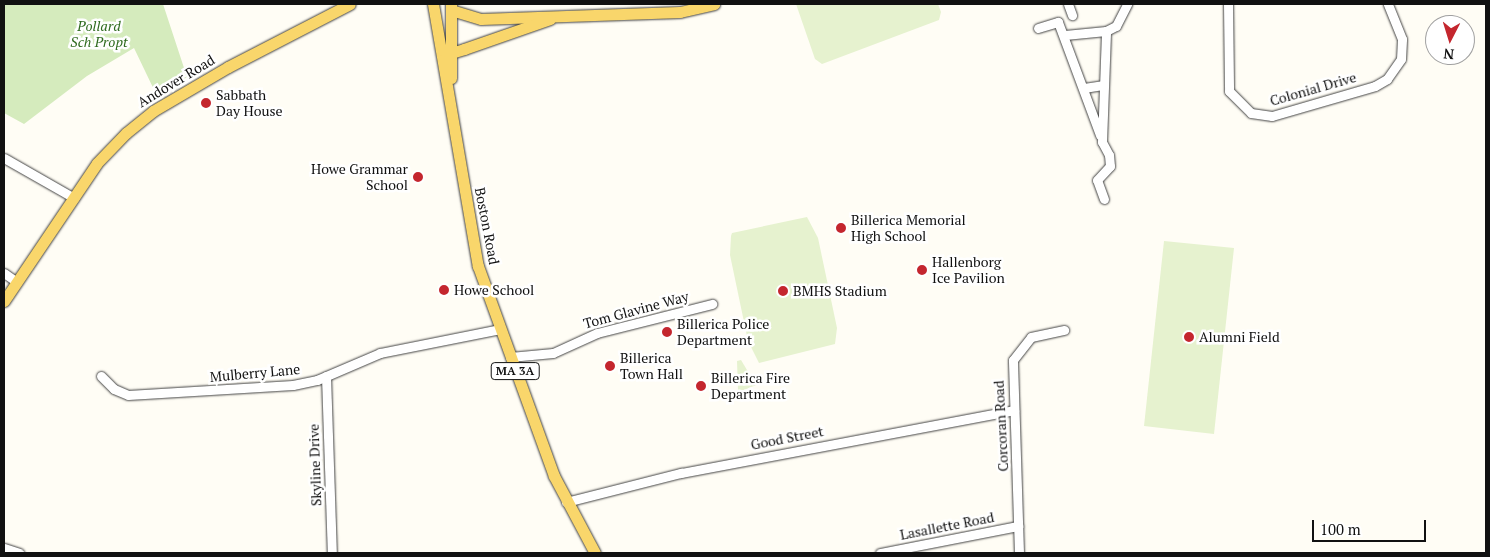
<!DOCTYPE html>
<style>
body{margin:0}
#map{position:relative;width:1490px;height:557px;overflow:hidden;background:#fffdf5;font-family:"PT Serif",serif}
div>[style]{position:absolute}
.green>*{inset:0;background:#d5ebbd}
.pitch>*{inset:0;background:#e6f2cf}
.roads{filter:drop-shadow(0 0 1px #444) drop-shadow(0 0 1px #444)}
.minor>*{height:9px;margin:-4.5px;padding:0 4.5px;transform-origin:4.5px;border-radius:4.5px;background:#fff}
.major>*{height:11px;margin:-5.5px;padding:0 5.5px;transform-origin:5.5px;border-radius:5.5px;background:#f9d66b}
.dots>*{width:14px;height:14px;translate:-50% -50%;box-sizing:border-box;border:2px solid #fff;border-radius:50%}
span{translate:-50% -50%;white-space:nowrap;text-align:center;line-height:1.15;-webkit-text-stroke:5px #fff;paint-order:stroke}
.shield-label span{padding:1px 4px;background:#fff;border:1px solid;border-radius:4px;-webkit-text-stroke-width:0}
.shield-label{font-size:12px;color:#111;font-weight:700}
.park-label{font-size:14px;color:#2f6b1f;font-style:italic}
.street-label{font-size:14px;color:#111}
.poi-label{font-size:14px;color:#111}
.left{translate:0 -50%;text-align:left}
.right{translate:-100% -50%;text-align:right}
.frame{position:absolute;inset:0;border:5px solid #111;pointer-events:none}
.north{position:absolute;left:1425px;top:15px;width:50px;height:50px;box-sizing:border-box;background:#fff;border:1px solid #a0a0a0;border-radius:50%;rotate:185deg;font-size:14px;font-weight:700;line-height:20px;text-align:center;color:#111}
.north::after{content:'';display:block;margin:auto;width:18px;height:22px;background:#c4262e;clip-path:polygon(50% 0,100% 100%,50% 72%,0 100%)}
.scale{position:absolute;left:1312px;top:520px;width:114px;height:22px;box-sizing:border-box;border:2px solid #111;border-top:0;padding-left:6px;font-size:15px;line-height:18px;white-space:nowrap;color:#111;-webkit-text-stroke:4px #fff;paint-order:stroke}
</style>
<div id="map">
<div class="green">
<i style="clip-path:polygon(4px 4px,163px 4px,187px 77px,157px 96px,134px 48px,87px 76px,24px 124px,4px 113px)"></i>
</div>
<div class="pitch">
<i style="clip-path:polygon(796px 4px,938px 4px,941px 12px,939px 20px,822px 64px,815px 59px)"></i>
<i style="clip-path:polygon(807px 217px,818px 238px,837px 328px,835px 344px,759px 363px,748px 341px,730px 255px,731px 236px,732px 233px)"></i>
<i style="clip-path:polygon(1164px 241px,1234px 248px,1214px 434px,1144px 426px)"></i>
<i style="clip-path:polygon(741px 360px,756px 385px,744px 390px,738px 390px,737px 361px)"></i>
</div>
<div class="roads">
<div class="minor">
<i style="left:1068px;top:4px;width:12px;rotate:70deg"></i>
<i style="left:1228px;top:4px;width:87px;rotate:89.3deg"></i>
<i style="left:1229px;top:91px;width:31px;rotate:45deg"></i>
<i style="left:1251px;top:113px;width:21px;rotate:8deg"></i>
<i style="left:1272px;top:116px;width:107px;rotate:-16.2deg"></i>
<i style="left:1375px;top:86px;width:14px;rotate:-30deg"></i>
<i style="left:1387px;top:79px;width:24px;rotate:-55deg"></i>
<i style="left:1401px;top:59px;width:20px;rotate:-87deg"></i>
<i style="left:1402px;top:39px;width:38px;rotate:-112deg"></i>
<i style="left:1038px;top:28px;width:21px;rotate:-17deg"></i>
<i style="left:1058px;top:22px;width:121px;rotate:69.6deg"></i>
<i style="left:1065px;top:35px;width:41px;rotate:-5.6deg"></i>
<i style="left:1106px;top:31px;width:11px;rotate:-27deg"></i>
<i style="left:1116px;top:26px;width:25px;rotate:-63deg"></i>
<i style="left:1084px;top:88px;width:20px;rotate:-9deg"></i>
<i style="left:4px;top:158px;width:81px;rotate:29.7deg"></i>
<i style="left:1104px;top:199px;width:20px;rotate:-110deg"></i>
<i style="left:1097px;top:180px;width:19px;rotate:-47deg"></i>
<i style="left:1110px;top:166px;width:11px;rotate:-95deg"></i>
<i style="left:1109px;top:155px;width:15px;rotate:-118deg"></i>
<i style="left:1102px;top:142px;width:111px;rotate:-87.9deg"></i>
<i style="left:4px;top:273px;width:16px;rotate:35deg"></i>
<i style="left:510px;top:357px;width:43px;rotate:-5.3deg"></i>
<i style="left:553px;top:353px;width:48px;rotate:-24.4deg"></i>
<i style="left:597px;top:333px;width:119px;rotate:-14.2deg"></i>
<i style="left:101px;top:376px;width:18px;rotate:45deg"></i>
<i style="left:114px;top:389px;width:15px;rotate:23deg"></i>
<i style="left:128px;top:395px;width:165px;rotate:-3.5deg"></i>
<i style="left:293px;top:385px;width:25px;rotate:-12deg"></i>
<i style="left:317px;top:380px;width:69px;rotate:-23.2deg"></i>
<i style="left:380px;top:353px;width:122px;rotate:-11.3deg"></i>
<i style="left:326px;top:376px;width:177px;rotate:88.1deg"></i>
<i style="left:566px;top:502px;width:119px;rotate:-14.2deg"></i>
<i style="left:681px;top:473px;width:339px;rotate:-10.7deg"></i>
<i style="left:4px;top:548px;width:16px;rotate:18deg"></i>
<i style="left:880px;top:553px;width:141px;rotate:-11.1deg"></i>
<i style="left:1019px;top:553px;width:193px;rotate:-91.8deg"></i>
<i style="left:1013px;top:360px;width:29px;rotate:-52deg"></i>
<i style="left:1031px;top:337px;width:34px;rotate:-12deg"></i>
</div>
<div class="major">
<i style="left:433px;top:4px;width:266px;rotate:80.3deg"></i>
<i style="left:478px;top:266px;width:223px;rotate:70.1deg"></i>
<i style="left:554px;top:476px;width:87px;rotate:62deg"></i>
<i style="left:451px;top:10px;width:31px;rotate:17deg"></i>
<i style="left:481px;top:19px;width:199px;rotate:-2deg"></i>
<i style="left:680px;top:12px;width:35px;rotate:-13deg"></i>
<i style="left:441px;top:49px;width:11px;rotate:22deg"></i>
<i style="left:451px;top:53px;width:14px;rotate:-17deg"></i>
<i style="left:464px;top:49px;width:91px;rotate:-19.2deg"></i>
<i style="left:451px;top:78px;width:74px;rotate:-90deg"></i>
<i style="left:4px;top:301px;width:166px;rotate:-56deg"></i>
<i style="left:97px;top:163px;width:42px;rotate:-46deg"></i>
<i style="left:126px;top:133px;width:35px;rotate:-39deg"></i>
<i style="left:153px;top:111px;width:87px;rotate:-30.4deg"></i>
<i style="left:228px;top:67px;width:137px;rotate:-27.3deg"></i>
</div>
</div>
<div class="dots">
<i style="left:206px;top:103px;background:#c4262e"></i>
<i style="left:418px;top:177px;background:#c4262e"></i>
<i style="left:841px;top:228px;background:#c4262e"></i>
<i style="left:922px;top:270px;background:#c4262e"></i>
<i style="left:444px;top:290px;background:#c4262e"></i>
<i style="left:783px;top:291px;background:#c4262e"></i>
<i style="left:667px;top:332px;background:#c4262e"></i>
<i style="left:1189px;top:337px;background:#c4262e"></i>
<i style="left:610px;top:366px;background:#c4262e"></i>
<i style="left:701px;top:386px;background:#c4262e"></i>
</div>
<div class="shield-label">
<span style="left:515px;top:371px">MA 3A</span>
</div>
<div class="park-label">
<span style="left:99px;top:34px">Pollard<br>Sch Propt</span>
</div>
<div class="street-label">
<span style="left:176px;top:81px;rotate:-31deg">Andover Road</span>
<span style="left:1313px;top:89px;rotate:-16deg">Colonial Drive</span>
<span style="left:487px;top:226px;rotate:79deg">Boston Road</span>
<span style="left:636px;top:310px;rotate:-15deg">Tom Glavine Way</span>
<span style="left:255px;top:373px;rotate:-5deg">Mulberry Lane</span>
<span style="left:1001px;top:426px;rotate:-93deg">Corcoran Road</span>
<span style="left:787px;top:438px;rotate:-11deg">Good Street</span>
<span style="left:315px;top:465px;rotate:-92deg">Skyline Drive</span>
<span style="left:947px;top:526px;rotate:-11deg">Lasallette Road</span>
</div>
<div class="poi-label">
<span class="left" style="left:216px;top:103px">Sabbath<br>Day House</span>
<span class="right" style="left:408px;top:177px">Howe Grammar<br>School</span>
<span class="left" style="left:851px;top:228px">Billerica Memorial<br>High School</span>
<span class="left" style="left:932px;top:270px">Hallenborg<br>Ice Pavilion</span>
<span class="left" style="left:454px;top:290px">Howe School</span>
<span class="left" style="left:793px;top:291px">BMHS Stadium</span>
<span class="left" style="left:677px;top:332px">Billerica Police<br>Department</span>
<span class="left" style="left:1199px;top:337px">Alumni Field</span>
<span class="left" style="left:620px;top:366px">Billerica<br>Town Hall</span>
<span class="left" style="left:711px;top:386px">Billerica Fire<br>Department</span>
</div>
<div class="frame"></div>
<div class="north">N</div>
<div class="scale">100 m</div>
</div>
